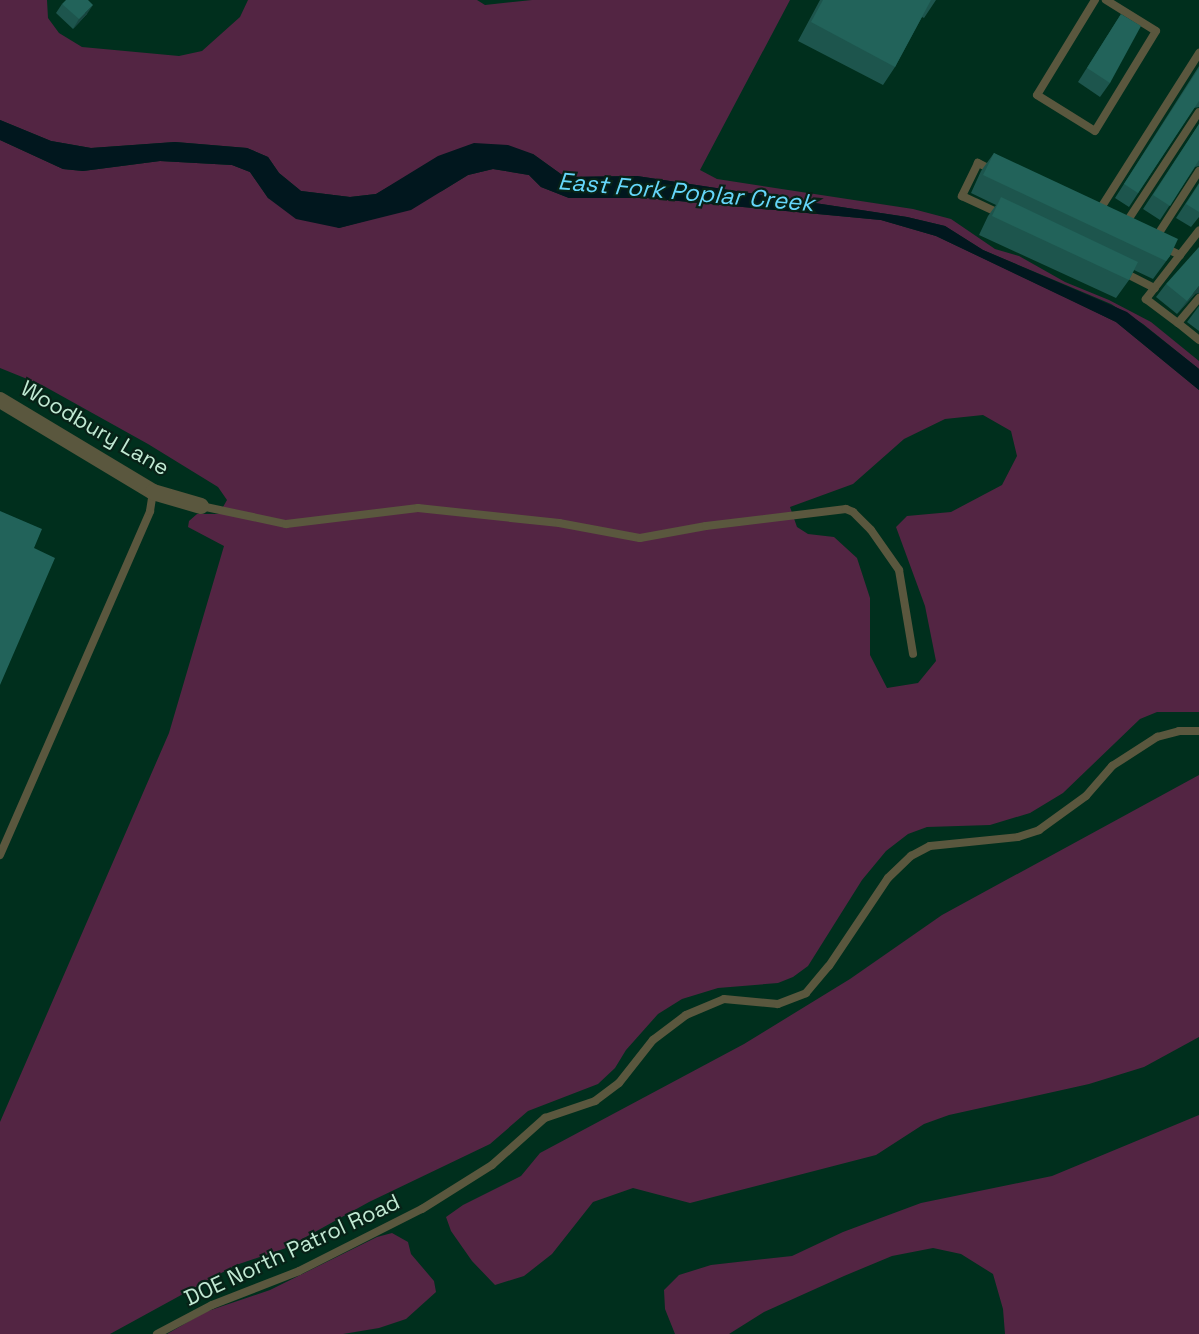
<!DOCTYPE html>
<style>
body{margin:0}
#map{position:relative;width:1199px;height:1334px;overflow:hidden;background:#002f1d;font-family:"Space Grotesk",sans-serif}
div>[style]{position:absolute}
.green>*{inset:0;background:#532543}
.water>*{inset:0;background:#01171e}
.lane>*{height:8px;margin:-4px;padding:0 4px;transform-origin:4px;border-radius:4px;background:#5a573e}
.street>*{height:16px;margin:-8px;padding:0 8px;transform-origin:8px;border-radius:8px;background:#5a573e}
.wall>*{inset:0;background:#1d554d}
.shaded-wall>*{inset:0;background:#18453f}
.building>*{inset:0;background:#22635a}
span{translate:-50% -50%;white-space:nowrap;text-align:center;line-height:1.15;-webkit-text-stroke:4.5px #072217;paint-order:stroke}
.street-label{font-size:22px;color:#c1e9d3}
.water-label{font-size:24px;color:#65d6fa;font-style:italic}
</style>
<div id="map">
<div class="green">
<i style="clip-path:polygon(0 0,47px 0,48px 18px,59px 33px,82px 47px,179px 56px,202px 51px,240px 17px,248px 0,477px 0,485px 5px,532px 0,790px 0,700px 170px,717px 179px,913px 209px,951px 219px,995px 249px,1019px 256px,1065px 282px,1109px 300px,1151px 322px,1199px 361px,1199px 369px,1143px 324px,1111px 304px,983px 250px,945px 226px,907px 217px,637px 176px,565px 177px,533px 154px,404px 178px,376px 194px,350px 197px,301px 191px,279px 173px,268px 157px,247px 148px,175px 142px,91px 148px,51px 141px,0 120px)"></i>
<i style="clip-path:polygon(evenodd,0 140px,63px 169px,83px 171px,160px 161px,232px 165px,250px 172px,268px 198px,339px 228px,372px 219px,442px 191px,468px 175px,493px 169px,529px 175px,541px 187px,569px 198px,647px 198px,881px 220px,936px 236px,1071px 300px,1116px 322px,1199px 390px,1199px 712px,1157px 712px,1140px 719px,1063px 793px,1030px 813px,990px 825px,927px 827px,908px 834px,886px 851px,862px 880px,808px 966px,793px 977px,778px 983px,718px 988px,682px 999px,658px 1014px,626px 1050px,615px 1068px,598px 1084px,528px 1111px,490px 1144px,369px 1202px,286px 1248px,236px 1265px,110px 1334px,0 1334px,0 1122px,169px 733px,224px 546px,188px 527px,189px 521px,197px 514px,219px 514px,227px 500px,218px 487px,148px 444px,42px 385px,0 368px,0 140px,983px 415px,1011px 431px,1017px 456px,1002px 485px,951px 512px,907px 516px,896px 527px,925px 606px,936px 661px,918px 683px,887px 688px,870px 655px,870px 598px,857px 558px,834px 537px,808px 534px,797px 527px,790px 507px,853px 484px,904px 439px,945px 419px,983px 415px)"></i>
<i style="clip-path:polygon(1199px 775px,1199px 1037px,1144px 1067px,1089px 1084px,949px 1115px,924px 1124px,876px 1155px,690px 1203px,633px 1188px,593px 1202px,552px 1254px,524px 1276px,495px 1285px,472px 1261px,451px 1231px,446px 1217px,463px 1205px,521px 1176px,540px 1153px,744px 1044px,850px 979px,942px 915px)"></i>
<i style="clip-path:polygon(1199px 1115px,1199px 1334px,1005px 1334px,1003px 1309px,993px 1274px,961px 1254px,933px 1248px,892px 1256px,844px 1276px,764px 1312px,729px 1334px,675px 1334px,665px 1309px,664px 1290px,679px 1275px,711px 1265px,792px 1256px,843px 1232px,921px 1203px,1052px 1176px)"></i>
<i style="clip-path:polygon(392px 1233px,408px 1242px,411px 1254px,434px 1281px,436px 1292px,406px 1319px,379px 1328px,343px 1334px,167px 1334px,205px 1312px,270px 1290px,377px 1237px)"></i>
</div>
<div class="water">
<i style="clip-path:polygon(0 120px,51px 141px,91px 148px,175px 142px,247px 148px,268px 157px,279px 173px,301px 191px,350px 197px,376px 194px,438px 156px,474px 143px,508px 145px,533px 154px,565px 177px,637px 176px,907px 217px,945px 226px,983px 250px,1127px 312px,1199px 369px,1199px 390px,1116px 322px,936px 236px,881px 220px,647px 198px,569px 198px,541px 187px,529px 175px,493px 169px,468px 175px,411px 210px,339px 228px,296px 219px,268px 198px,250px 172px,232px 165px,160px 161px,83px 171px,63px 169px,0 140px)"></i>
</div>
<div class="lane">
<i style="left:1095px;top:0;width:111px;rotate:121.4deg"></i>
<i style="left:1037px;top:95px;width:68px;rotate:31.8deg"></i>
<i style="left:1095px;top:131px;width:117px;rotate:-58.6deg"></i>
<i style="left:1156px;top:31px;width:59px;rotate:-148.2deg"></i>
<i style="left:992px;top:170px;width:16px;rotate:-153deg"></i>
<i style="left:978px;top:163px;width:37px;rotate:116deg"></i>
<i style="left:962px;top:196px;width:43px;rotate:24.8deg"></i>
<i style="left:1097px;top:214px;width:191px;rotate:-57.6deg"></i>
<i style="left:1124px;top:226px;width:136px;rotate:-56.7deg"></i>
<i style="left:1155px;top:239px;width:81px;rotate:-57.1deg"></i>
<i style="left:1163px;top:247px;width:19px;rotate:25deg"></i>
<i style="left:1180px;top:255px;width:31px;rotate:-52deg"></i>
<i style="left:1180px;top:255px;width:56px;rotate:127.7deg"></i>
<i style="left:1146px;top:299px;width:40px;rotate:37deg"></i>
<i style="left:1178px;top:323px;width:33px;rotate:-50deg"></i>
<i style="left:1121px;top:271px;width:38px;rotate:27deg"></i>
<i style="left:1178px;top:323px;width:27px;rotate:39deg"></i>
<i style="left:201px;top:506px;width:87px;rotate:12deg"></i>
<i style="left:286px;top:524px;width:133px;rotate:-6.9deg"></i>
<i style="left:418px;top:508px;width:142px;rotate:6.1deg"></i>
<i style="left:559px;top:523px;width:82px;rotate:10.5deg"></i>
<i style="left:640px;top:538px;width:67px;rotate:-10.3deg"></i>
<i style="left:706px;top:526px;width:141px;rotate:-6.9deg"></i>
<i style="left:846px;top:509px;width:8px;rotate:23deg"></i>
<i style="left:853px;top:512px;width:25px;rotate:45deg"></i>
<i style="left:871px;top:530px;width:49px;rotate:55deg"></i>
<i style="left:899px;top:570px;width:85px;rotate:80.5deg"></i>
<i style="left:0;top:855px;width:375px;rotate:-66.4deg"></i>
<i style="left:150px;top:511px;width:19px;rotate:-81deg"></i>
<i style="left:157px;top:1334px;width:62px;rotate:-27.8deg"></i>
<i style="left:212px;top:1305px;width:93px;rotate:-21.3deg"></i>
<i style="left:299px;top:1271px;width:138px;rotate:-26.8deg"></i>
<i style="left:422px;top:1209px;width:83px;rotate:-32.2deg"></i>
<i style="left:492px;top:1165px;width:71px;rotate:-41.6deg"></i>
<i style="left:545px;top:1118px;width:53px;rotate:-18.8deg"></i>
<i style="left:595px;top:1101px;width:30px;rotate:-37deg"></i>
<i style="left:619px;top:1083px;width:55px;rotate:-51.7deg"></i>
<i style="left:653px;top:1040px;width:41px;rotate:-37.1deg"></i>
<i style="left:686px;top:1015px;width:41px;rotate:-22.8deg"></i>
<i style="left:724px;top:999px;width:54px;rotate:5.3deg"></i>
<i style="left:778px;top:1004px;width:30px;rotate:-21deg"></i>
<i style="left:806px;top:993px;width:35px;rotate:-50deg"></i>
<i style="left:829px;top:966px;width:106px;rotate:-56.2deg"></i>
<i style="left:888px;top:878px;width:32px;rotate:-44deg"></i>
<i style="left:911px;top:856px;width:21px;rotate:-28deg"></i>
<i style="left:930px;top:846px;width:88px;rotate:-5.8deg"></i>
<i style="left:1018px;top:837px;width:22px;rotate:-18deg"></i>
<i style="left:1039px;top:830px;width:58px;rotate:-35.9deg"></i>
<i style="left:1086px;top:796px;width:40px;rotate:-49deg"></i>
<i style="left:1112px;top:766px;width:54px;rotate:-32.8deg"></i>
<i style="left:1157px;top:737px;width:23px;rotate:-15deg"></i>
<i style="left:1179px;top:731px;width:20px"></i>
</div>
<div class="street">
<i style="left:0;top:400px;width:179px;rotate:31deg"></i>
<i style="left:153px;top:492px;width:50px;rotate:16.3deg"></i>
</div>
<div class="wall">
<i style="clip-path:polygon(820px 0,936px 0,924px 18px,922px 17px,895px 67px,883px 85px,798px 41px)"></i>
<i style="clip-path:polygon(62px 4px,87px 14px,73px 29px,56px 13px)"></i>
<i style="clip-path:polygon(1121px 14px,1110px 83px,1100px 97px,1078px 82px)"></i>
<i style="clip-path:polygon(1199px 66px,1199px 107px,1194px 108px,1129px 207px,1115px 198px)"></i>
<i style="clip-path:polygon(1199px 124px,1199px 166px,1195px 167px,1160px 220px,1143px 209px)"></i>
<i style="clip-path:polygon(994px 153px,1170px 256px,1153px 279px,1134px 270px,1129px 280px,1116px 298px,979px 235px,988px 216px,996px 205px,971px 193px,981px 171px)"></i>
<i style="clip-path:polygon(1199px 183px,1199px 217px,1191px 227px,1176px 218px)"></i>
<i style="clip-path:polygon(1166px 284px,1195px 294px,1177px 314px,1156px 297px)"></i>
<i style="clip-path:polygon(1199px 306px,1199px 331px,1187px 322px)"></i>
</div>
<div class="shaded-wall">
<i style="clip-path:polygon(93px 5px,87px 14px,73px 29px,79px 19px)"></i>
<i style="clip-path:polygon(1199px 286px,1199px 293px,1195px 294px,1177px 314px,1187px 301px)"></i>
</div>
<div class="building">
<i style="clip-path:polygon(66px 0,88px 0,93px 5px,79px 19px,62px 4px)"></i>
<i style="clip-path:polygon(823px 0,931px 0,895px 67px,811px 22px)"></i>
<i style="clip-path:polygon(1121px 14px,1141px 26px,1110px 83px,1087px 68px)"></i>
<i style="clip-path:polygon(1199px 68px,1199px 101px,1138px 193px,1124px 184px)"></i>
<i style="clip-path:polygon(1199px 124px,1199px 160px,1170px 206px,1153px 195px)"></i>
<i style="clip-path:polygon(994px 153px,1178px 239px,1170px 256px,1166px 261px,983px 175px)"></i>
<i style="clip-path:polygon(1199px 184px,1199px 212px,1186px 204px)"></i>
<i style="clip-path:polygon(1001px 197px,1138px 262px,1129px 280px,992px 216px)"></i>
<i style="clip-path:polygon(1199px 247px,1199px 286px,1187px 301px,1166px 284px)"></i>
<i style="clip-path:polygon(0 511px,42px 529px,34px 548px,55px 558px,0 685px)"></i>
</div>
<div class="street-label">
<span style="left:95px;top:428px;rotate:30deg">Woodbury Lane</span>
<span style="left:292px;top:1250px;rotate:-25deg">DOE North Patrol Road</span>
</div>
<div class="water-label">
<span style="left:686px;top:192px;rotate:5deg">East Fork Poplar Creek</span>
</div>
</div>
